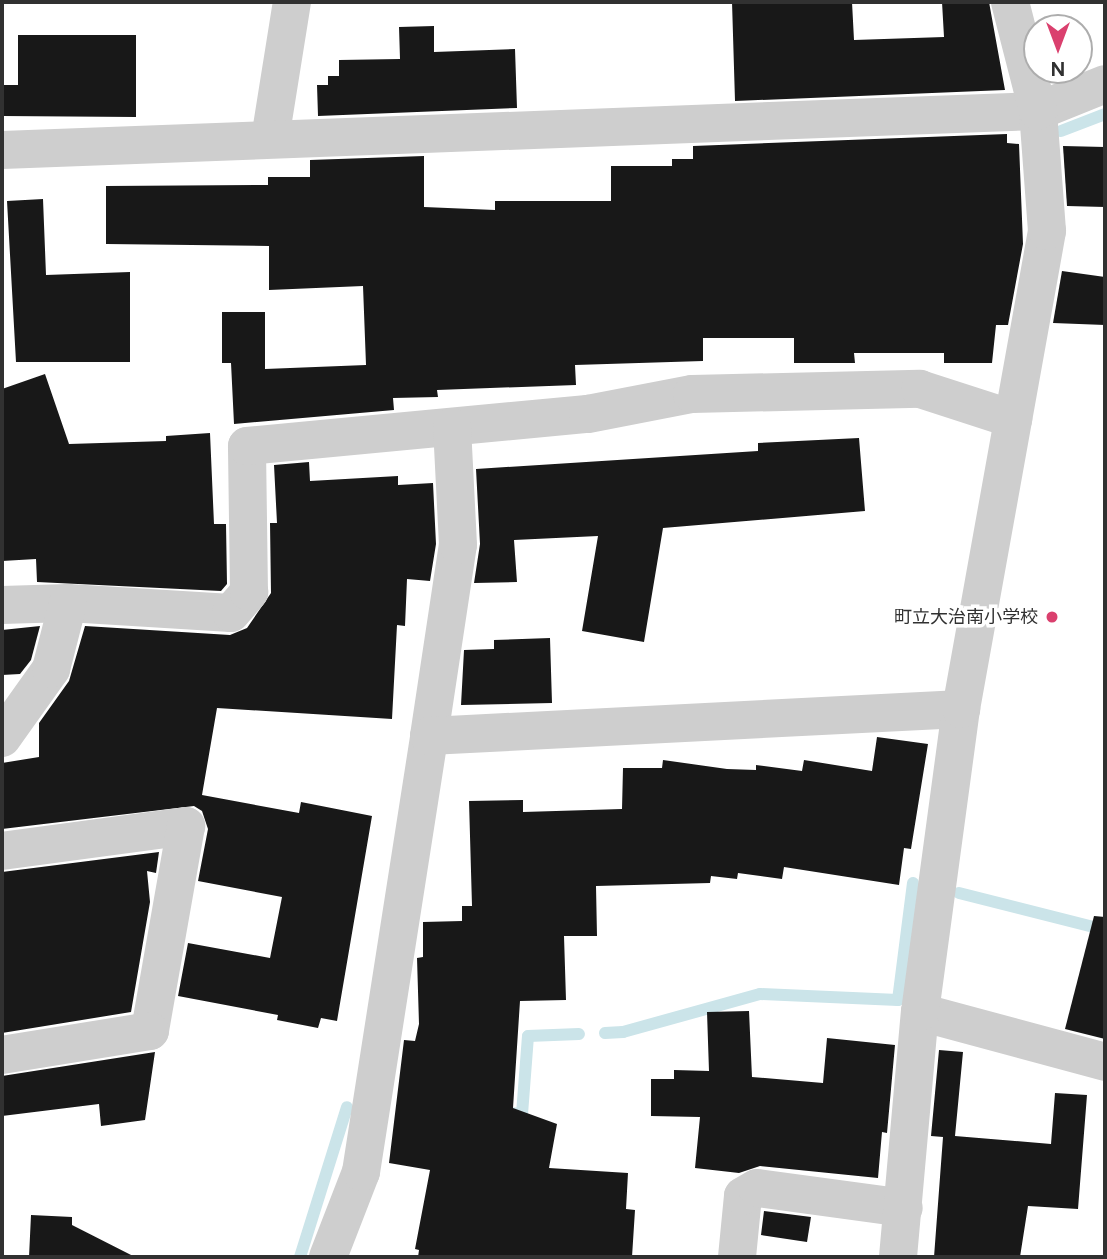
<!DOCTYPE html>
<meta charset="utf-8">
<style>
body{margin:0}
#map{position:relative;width:1107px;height:1259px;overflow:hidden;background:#fff;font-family:Figtree,"Noto Sans JP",sans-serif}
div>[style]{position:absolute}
.stream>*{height:12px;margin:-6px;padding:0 6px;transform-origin:6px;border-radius:6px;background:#cbe4e9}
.building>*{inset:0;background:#181818}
.minor>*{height:38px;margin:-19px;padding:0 19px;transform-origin:19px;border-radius:19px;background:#cecece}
.dots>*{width:19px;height:19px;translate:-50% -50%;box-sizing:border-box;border:4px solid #fff;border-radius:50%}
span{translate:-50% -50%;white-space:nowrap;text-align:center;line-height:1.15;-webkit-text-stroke:7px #fff;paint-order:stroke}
.poi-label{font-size:18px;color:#313131}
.right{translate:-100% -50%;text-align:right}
.frame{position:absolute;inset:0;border:4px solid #313131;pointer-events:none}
.north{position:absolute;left:1023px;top:14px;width:70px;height:70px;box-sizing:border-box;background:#fff;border:2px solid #adadad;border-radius:50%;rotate:180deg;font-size:19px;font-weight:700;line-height:28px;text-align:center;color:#313131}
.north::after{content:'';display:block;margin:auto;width:24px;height:32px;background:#da406e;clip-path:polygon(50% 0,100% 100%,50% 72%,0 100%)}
</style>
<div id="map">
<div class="stream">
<i style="left:1061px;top:131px;width:47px;rotate:-21.1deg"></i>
<i style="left:959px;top:893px;width:151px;rotate:14.2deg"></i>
<i style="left:605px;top:1033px;width:18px;rotate:-3deg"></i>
<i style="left:623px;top:1032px;width:142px;rotate:-15.5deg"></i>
<i style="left:760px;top:994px;width:138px;rotate:2.5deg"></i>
<i style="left:898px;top:1000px;width:118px;rotate:-82.7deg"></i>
<i style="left:509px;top:1113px;width:13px;rotate:4deg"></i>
<i style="left:522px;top:1114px;width:78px;rotate:-85.6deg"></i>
<i style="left:528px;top:1036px;width:51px;rotate:-2.2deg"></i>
<i style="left:300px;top:1257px;width:157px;rotate:-72.6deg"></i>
</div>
<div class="building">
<i style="clip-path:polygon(732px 2px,852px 2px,854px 40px,944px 37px,942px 2px,989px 2px,1005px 90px,735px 101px)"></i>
<i style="clip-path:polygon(434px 26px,434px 52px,515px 49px,517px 108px,318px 116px,317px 85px,328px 85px,328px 76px,339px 76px,339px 60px,400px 59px,399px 27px)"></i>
<i style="clip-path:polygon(18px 35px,136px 35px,136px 117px,2px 116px,2px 85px,18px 85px)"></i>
<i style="clip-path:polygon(1007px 134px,1007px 143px,1019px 144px,1023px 244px,1008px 325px,996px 325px,992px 363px,944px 363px,944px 353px,854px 353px,855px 363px,794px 363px,794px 338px,703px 338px,703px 361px,575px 365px,576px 385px,437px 390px,438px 397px,393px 398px,394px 410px,234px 424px,231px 363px,222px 363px,222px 312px,265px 312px,265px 369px,366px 365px,363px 286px,269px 290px,269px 246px,106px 244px,106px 186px,268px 185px,268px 177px,310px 177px,310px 160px,424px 156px,424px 207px,495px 210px,495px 201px,611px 201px,611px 166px,672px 166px,672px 159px,693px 159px,693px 146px)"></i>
<i style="clip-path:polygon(1063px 146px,1105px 147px,1105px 207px,1067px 206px)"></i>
<i style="clip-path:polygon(43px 199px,46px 275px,130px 272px,130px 362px,16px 362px,7px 201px)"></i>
<i style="clip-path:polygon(1062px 271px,1105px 277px,1105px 325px,1053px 323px)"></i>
<i style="clip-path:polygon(45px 374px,69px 444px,166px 441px,166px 436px,210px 433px,214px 524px,226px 524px,227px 584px,221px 591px,37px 582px,36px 559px,2px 561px,2px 389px)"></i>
<i style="clip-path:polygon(859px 438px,865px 511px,663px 528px,644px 642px,582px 631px,598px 536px,514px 540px,517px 582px,474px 583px,480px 544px,476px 469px,758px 451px,758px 443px)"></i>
<i style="clip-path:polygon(309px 462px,310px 481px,398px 476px,398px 485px,433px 483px,436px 544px,430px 581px,407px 579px,405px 626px,397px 625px,392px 719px,217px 708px,202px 795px,299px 813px,301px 802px,372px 816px,337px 1021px,321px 1018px,318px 1028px,277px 1020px,278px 1015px,178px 996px,188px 943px,270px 958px,282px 897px,198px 881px,208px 829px,202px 811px,194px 806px,2px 829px,2px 763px,39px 757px,39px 723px,69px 681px,85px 626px,230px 635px,247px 628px,271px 593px,270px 523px,277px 523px,274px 465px)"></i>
<i style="clip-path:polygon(40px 626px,31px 660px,20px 674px,2px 675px,2px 630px)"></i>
<i style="clip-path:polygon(550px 638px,552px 703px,461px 705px,464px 650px,494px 649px,494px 640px)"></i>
<i style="clip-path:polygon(877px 737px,928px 744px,911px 849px,904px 848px,899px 885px,784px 867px,782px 879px,738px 873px,737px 879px,711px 876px,710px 883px,596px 886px,597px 936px,564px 936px,566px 1000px,520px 1001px,513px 1108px,557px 1124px,549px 1168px,628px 1173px,626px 1209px,635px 1210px,632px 1257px,418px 1257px,419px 1250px,415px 1249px,430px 1170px,389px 1163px,404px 1040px,415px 1041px,419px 1024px,417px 958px,423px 957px,423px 922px,462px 921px,462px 906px,472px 906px,469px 801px,523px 800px,523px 812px,622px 809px,623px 768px,662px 768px,663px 760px,727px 769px,756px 770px,756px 765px,802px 771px,804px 760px,872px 771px)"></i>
<i style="clip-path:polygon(159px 852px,156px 873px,147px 871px,150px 902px,131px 1012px,2px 1033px,2px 872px)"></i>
<i style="clip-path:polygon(1094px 916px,1105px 917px,1105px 1039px,1065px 1029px)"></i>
<i style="clip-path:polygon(749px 1011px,752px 1077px,823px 1083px,827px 1038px,895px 1045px,887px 1133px,882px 1132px,878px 1178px,760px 1166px,739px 1173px,695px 1168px,700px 1117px,651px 1116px,651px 1079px,674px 1079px,674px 1070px,709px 1071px,707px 1012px)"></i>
<i style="clip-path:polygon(939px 1050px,963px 1052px,955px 1136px,1051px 1144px,1055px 1093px,1087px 1095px,1078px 1209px,1028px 1206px,1020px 1257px,934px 1257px,943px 1137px,931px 1136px)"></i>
<i style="clip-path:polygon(155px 1052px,145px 1120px,101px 1126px,99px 1104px,2px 1116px,2px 1076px)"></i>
<i style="clip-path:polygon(764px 1211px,811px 1217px,807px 1242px,761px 1235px)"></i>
<i style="clip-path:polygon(31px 1215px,72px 1217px,72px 1225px,135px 1257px,29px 1257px)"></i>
</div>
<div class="minor">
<i style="left:270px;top:139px;width:139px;rotate:-80.9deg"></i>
<i style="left:2px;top:150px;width:1037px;rotate:-2.16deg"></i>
<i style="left:1038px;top:111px;width:72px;rotate:-21.9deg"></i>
<i style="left:2px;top:605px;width:66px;rotate:-1.7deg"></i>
<i style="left:68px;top:603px;width:163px;rotate:3.5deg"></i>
<i style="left:231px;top:613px;width:28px;rotate:-49deg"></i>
<i style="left:249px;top:592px;width:146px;rotate:-90.8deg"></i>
<i style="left:247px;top:446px;width:342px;rotate:-5.4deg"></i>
<i style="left:588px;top:414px;width:106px;rotate:-10.9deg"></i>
<i style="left:692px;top:394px;width:228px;rotate:-1.3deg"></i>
<i style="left:920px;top:389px;width:98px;rotate:17.9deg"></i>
<i style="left:429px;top:736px;width:193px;rotate:-81.4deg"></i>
<i style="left:458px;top:545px;width:118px;rotate:-92.9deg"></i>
<i style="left:2px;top:738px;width:85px;rotate:-54.6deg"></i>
<i style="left:51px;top:669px;width:68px;rotate:-75.6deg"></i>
<i style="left:2px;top:851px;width:186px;rotate:-7.7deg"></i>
<i style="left:186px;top:826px;width:208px;rotate:100deg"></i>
<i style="left:150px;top:1031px;width:150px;rotate:170.8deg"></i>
<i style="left:920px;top:1012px;width:192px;rotate:15.1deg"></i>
<i style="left:328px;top:1257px;width:91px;rotate:-68.8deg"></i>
<i style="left:361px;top:1172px;width:441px;rotate:-81.1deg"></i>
<i style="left:429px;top:736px;width:533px;rotate:-2.91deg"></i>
<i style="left:737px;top:1257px;width:61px;rotate:-84.4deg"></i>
<i style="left:743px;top:1196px;width:16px;rotate:-30deg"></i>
<i style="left:757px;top:1188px;width:148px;rotate:7.7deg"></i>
<i style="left:898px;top:1257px;width:246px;rotate:-84.9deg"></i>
<i style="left:920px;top:1012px;width:306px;rotate:-82.3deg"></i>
<i style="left:961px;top:709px;width:486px;rotate:-79.8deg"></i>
<i style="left:1047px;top:231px;width:120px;rotate:-94.3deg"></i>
<i style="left:1038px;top:111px;width:113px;rotate:-104.4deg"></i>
</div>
<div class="dots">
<i style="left:1052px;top:617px;background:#da406e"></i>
</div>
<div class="poi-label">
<span class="right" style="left:1038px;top:617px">町立大治南小学校</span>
</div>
<div class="frame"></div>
<div class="north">N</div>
</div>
